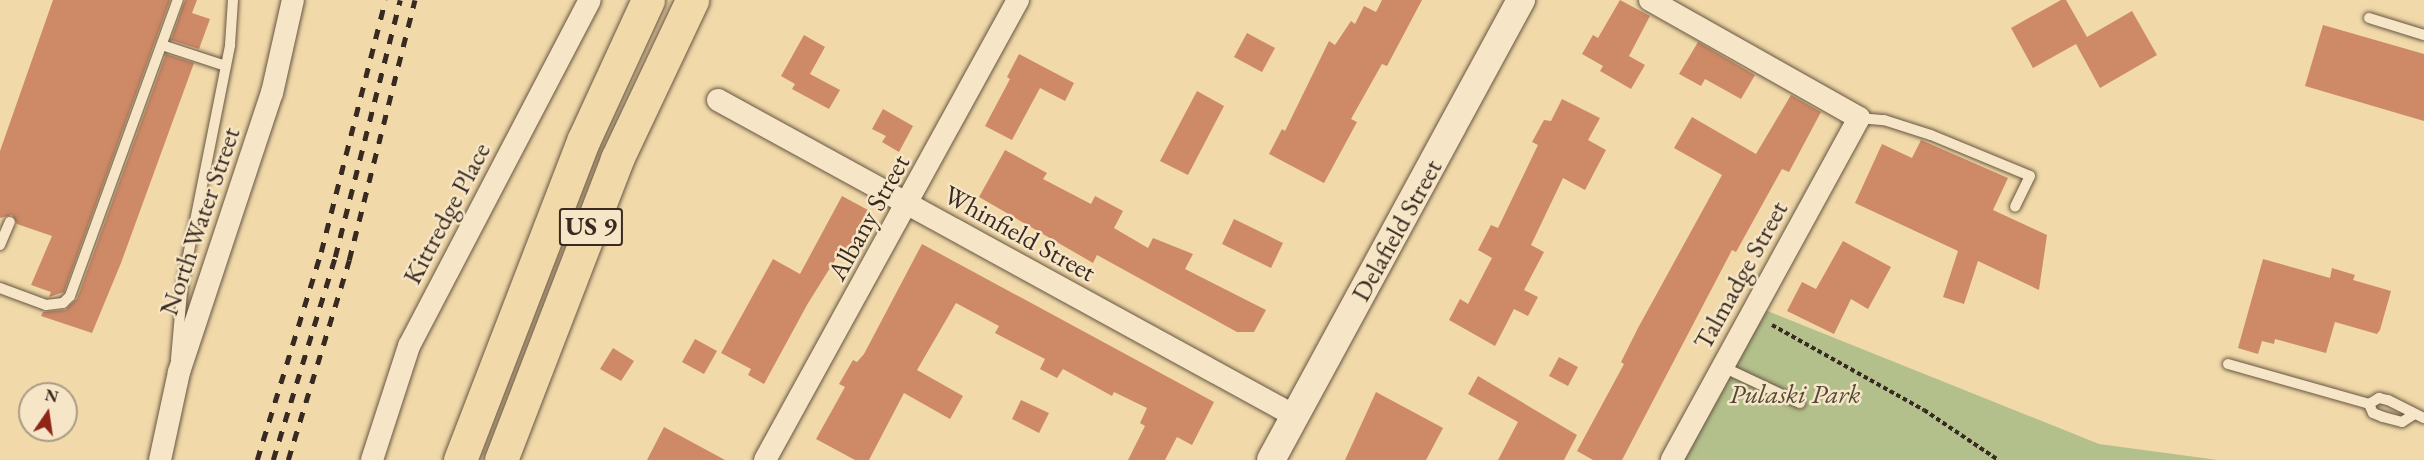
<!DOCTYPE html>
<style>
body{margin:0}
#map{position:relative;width:2424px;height:460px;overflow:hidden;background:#f1d9a9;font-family:"EB Garamond",serif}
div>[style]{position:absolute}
.green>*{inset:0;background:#b4c08c}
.building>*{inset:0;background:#ce8a67}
.path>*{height:4px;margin-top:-2px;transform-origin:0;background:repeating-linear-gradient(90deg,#392a21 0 4.5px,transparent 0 7.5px)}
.roads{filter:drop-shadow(0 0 2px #675643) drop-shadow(0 0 2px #675643)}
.service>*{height:10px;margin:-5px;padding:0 5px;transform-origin:5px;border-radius:5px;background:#f6e6c7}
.minor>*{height:22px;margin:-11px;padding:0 11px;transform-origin:11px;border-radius:11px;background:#f6e6c7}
.tertiary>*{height:28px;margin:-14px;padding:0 14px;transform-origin:14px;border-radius:14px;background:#f6e6c7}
.motorway>*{height:33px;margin:-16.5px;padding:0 16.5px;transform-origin:16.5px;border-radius:16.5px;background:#f1d9a9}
.rail>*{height:4.5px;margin-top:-2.25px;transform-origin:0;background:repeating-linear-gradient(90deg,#392a21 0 10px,transparent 0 20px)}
span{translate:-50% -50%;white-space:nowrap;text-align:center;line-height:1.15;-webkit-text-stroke:5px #f6e6c7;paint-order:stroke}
.shield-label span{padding:2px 4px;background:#f6e6c7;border:2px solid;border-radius:4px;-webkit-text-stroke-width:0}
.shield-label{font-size:26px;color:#392a21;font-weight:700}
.street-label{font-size:27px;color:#392a21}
.park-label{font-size:27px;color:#524836;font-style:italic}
.north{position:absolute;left:18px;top:382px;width:60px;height:60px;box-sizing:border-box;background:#f6e6c7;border:2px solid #aa9b85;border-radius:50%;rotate:13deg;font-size:16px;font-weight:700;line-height:24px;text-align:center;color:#392a21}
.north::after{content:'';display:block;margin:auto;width:21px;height:27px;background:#8f2418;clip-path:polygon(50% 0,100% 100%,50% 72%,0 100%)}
</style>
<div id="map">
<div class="green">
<i style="clip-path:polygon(1765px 310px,2099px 444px,2218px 460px,1684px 460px)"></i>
</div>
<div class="building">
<i style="clip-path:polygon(53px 0,170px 0,64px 292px,49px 297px,51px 292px,31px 285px,52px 236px,17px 224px,12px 215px,0 218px,0 151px)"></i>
<i style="clip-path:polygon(185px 0,197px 0,192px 13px,210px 19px,199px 49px,171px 40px)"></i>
<i style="clip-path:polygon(1382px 0,1422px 0,1387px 66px,1382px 64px,1351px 119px,1357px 122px,1324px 183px,1269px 154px,1282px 129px,1285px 131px,1329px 41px,1335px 45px,1351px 21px,1355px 24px,1364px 6px,1376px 12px)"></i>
<i style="clip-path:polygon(1620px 0,1650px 16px,1629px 56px,1645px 65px,1631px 89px,1600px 71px,1603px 66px,1582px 54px,1593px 35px,1598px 38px)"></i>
<i style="clip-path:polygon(2061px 0,2066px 0,2087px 37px,2132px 11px,2157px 55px,2100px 88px,2076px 44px,2033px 68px,2011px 28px)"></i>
<i style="clip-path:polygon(2323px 25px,2424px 54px,2424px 121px,2305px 86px)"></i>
<i style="clip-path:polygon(1247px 33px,1275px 48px,1262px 72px,1234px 57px)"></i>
<i style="clip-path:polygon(804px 35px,825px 47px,810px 74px,840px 90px,829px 109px,792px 89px,795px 84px,781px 76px)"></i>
<i style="clip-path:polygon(1698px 42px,1755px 75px,1741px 99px,1705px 79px,1701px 86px,1679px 74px)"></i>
<i style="clip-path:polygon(166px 54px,194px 63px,121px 263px,92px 333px,41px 316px,43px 312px,65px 310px,77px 299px)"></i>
<i style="clip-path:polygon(1019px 54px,1074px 83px,1065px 101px,1040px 88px,1012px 140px,985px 126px,1010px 79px,1007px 77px)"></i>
<i style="clip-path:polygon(1197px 91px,1224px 106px,1188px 175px,1160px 161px)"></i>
<i style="clip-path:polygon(1791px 95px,1821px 112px,1789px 172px,1782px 169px,1736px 252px,1732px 250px,1622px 460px,1593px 460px,1577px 451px,1624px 364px,1621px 362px,1638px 328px,1722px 175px,1674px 148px,1692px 117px,1756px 154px)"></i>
<i style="clip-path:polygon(1562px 99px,1600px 118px,1588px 140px,1606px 150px,1585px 190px,1563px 178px,1531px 245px,1544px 252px,1524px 290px,1538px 297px,1528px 316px,1514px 309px,1495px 346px,1449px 320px,1460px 299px,1468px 304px,1492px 258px,1478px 250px,1491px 225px,1498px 228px,1538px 145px,1532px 142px,1544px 120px,1551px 121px)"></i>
<i style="clip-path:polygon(883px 109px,913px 126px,899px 152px,882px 142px,886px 136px,872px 129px)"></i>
<i style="clip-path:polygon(1921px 140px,2008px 178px,1993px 210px,2047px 235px,2039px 290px,1978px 261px,1964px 304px,1943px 297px,1958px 251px,1855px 203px,1882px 144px,1912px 158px)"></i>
<i style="clip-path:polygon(1005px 150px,1047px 173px,1043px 179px,1091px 204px,1095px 196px,1123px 211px,1114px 228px,1148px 248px,1153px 238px,1193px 254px,1185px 269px,1266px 310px,1254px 332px,1237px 332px,1097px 255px,1093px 263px,979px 197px)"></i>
<i style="clip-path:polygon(842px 196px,868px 210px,844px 258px,838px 255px,807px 305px,764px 384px,748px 375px,751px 369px,721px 353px,773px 259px,800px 274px)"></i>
<i style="clip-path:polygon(1234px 219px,1283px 243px,1271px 268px,1222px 244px)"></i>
<i style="clip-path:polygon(1843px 241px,1891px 267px,1868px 309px,1851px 299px,1834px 334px,1787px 311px,1802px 282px,1816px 289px)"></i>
<i style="clip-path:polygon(922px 244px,1214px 402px,1192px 445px,1177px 437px,1165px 460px,1128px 460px,1145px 426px,1140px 423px,1147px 408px,1114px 392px,1112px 396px,1063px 369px,1057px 378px,1040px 369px,1045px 359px,995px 333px,999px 326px,956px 303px,917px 370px,963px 396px,950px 419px,904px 393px,869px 460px,855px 460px,816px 439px,845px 387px,839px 384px,853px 360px,857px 362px,864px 354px)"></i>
<i style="clip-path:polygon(2263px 259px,2330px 278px,2332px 268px,2355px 275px,2353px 280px,2391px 291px,2380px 330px,2377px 334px,2335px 322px,2326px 353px,2275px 339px,2274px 344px,2262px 341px,2258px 354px,2238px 348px)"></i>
<i style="clip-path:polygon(695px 339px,717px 351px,704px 374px,682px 362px)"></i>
<i style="clip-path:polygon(613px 348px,634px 361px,621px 381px,600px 369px)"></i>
<i style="clip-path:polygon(1559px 357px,1578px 367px,1568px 386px,1549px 376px)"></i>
<i style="clip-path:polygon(1478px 376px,1577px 435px,1564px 460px,1498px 460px,1518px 422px,1468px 394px)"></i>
<i style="clip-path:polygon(1376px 392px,1443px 428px,1426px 460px,1345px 460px)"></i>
<i style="clip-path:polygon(1021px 400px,1049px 413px,1039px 433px,1012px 419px)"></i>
<i style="clip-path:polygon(664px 427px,725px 460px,647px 460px)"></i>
</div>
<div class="path">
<i style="left:1772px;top:325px;width:174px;rotate:29.2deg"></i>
<i style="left:1924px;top:410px;width:89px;rotate:34deg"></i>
</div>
<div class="roads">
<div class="service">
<i style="left:2369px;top:18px;width:58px;rotate:17.2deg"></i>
<i style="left:162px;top:45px;width:67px;rotate:18.2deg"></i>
<i style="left:1859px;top:118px;width:25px;rotate:5deg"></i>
<i style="left:1884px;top:120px;width:49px;rotate:17.7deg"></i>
<i style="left:1931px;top:135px;width:107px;rotate:22.5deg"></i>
<i style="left:2030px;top:176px;width:34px;rotate:116deg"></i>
<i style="left:0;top:245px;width:25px;rotate:-67deg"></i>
<i style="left:0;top:288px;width:49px;rotate:20.3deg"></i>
<i style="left:46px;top:305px;width:17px;rotate:-7deg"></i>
<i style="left:63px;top:303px;width:10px;rotate:-45deg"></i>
<i style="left:70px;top:296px;width:315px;rotate:-70deg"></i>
<i style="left:176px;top:359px;width:78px;rotate:-84.9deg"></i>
<i style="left:183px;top:281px;width:241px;rotate:-78.7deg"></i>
<i style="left:230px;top:45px;width:45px;rotate:-86.2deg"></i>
<i style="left:2228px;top:364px;width:147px;rotate:15.8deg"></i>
<i style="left:1723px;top:367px;width:85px;rotate:25.1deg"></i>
<i style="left:2413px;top:415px;width:13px;rotate:148deg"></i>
<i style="left:2402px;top:422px;width:20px;rotate:-165deg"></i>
<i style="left:2383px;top:417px;width:11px;rotate:-158deg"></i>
<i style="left:2373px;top:413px;width:10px;rotate:-114deg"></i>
<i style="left:2369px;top:404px;width:12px;rotate:-31deg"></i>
<i style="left:2379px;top:398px;width:9px;rotate:13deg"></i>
<i style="left:2388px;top:400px;width:40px;rotate:26.6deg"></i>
</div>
<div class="minor">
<i style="left:1650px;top:0;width:240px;rotate:29.4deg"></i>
<i style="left:1859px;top:118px;width:390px;rotate:118.7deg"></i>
<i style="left:718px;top:100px;width:658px;rotate:28.71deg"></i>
<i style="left:160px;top:460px;width:90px;rotate:-77.8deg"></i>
<i style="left:179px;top:372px;width:294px;rotate:-71.6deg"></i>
<i style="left:272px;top:93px;width:95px;rotate:-77.3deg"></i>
<i style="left:372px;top:460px;width:120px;rotate:-72deg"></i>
<i style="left:409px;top:346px;width:390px;rotate:-62.4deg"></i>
<i style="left:765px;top:460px;width:525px;rotate:-61.19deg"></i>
</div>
<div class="tertiary">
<i style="left:1271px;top:460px;width:524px;rotate:-61.48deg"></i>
</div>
<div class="motorway">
<i style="left:460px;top:460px;width:344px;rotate:-68.9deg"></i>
<i style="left:584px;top:139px;width:153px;rotate:-65.3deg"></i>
<i style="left:501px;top:460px;width:323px;rotate:-68.9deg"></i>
<i style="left:617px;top:159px;width:176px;rotate:-64.7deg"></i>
</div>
</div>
<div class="rail">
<i style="left:257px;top:460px;width:218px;rotate:-72.9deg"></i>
<i style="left:321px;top:252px;width:260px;rotate:-75.7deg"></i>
<i style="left:273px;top:460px;width:212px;rotate:-73deg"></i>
<i style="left:335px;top:257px;width:265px;rotate:-75.8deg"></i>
<i style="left:288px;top:460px;width:209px;rotate:-73deg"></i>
<i style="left:349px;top:260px;width:268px;rotate:-75.8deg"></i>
</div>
<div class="shield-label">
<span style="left:591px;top:227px">US 9</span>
</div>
<div class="street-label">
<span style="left:446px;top:213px;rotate:-62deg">Kittredge Place</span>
<span style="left:868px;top:217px;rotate:-61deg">Albany Street</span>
<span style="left:199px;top:221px;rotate:-71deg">North Water Street</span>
<span style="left:1396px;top:230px;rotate:-61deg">Delafield Street</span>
<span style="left:1020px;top:233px;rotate:29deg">Whinfield Street</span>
<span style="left:1740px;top:275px;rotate:-61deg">Talmadge Street</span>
</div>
<div class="park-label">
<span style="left:1795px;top:394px">Pulaski Park</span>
</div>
<div class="north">N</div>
</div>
